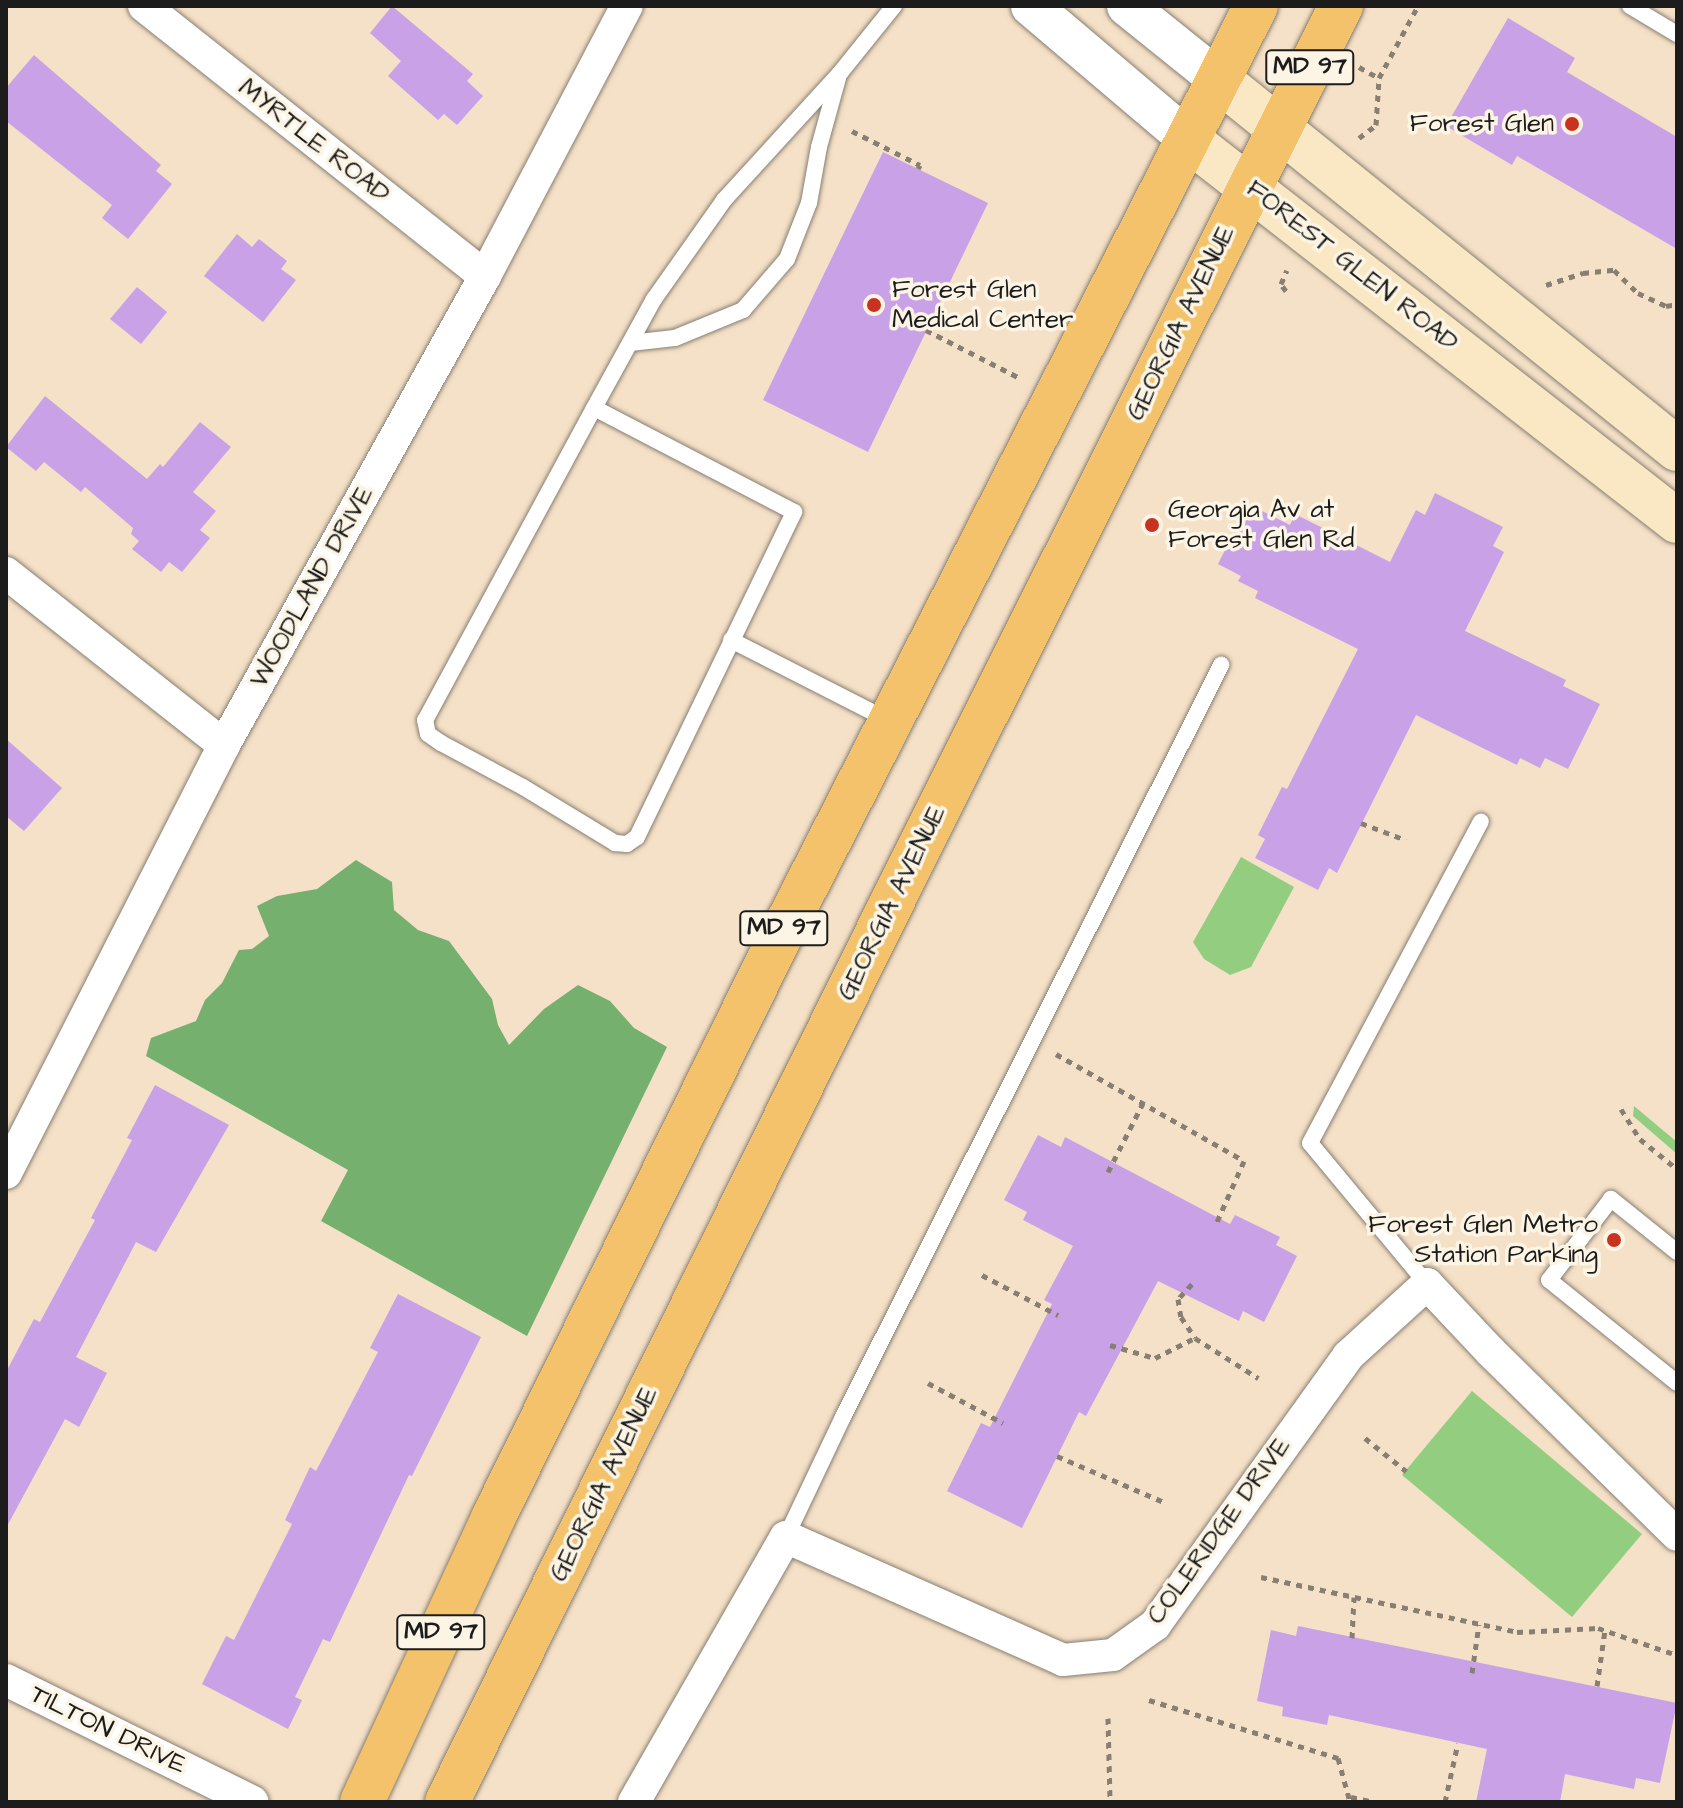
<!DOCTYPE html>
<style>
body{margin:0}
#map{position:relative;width:1683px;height:1808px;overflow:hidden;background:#f5e1c7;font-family:"Architects Daughter",sans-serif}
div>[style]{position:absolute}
.green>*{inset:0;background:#93cd80}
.forest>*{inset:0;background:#76b06e}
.building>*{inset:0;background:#c8a1e7}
.path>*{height:5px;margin-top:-2.5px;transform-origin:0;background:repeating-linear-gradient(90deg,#887e72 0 6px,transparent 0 12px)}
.roads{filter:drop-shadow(0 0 2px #887e72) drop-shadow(0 0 2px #887e72)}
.service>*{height:16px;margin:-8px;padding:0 8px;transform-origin:8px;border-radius:8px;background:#fff}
.minor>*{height:32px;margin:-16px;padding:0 16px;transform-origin:16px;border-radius:16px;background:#fff}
.tertiary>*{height:40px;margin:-20px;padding:0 20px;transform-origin:20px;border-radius:20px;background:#fff}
.secondary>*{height:44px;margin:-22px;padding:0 22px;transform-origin:22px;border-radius:22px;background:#fae7c3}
.primary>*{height:44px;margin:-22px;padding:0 22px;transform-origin:22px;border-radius:22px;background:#f3c26a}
.dots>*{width:22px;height:22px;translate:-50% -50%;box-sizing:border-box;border:4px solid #fcf5e5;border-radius:50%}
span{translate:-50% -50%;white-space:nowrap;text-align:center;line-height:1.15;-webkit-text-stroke:7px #fcf5e5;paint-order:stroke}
.shield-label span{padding:2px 6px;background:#fcf5e5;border:2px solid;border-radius:6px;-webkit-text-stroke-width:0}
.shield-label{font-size:24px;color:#1c1c1c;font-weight:700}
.poi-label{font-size:26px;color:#1c1c1c}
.right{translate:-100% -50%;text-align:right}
.left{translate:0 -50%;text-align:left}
.street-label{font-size:26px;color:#1c1c1c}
.frame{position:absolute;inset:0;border:8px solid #1c1c1c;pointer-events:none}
</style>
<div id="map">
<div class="green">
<i style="clip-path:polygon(1241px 857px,1294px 887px,1251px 967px,1230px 975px,1204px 959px,1193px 942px)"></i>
<i style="clip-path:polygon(1634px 1106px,1677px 1142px,1677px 1154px,1633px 1116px)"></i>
<i style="clip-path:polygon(1472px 1391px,1642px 1534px,1572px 1617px,1402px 1475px)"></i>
</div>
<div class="forest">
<i style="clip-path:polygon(356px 860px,392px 882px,394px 910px,418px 930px,449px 941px,492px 999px,498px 1025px,509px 1045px,544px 1009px,578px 985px,610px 1001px,634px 1028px,667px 1047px,527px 1336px,321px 1221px,348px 1170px,146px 1056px,151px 1038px,196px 1021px,205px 1000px,222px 983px,239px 950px,252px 949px,269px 936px,257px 906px,277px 896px,317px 889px)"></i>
</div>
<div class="building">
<i style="clip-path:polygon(392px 6px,473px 74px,467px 81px,483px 96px,457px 125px,444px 114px,438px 120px,388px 76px,401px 61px,370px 33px)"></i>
<i style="clip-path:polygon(1508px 18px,1575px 58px,1567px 72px,1677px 137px,1677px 249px,1517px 156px,1512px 165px,1446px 126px)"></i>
<i style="clip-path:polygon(34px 55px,161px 165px,156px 171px,172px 184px,128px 239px,102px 218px,112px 205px,6px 121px,6px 88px)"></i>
<i style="clip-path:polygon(883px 152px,988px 203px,868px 452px,763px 400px)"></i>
<i style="clip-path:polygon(237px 234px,252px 247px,259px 239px,287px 261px,281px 269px,296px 280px,263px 322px,204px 276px)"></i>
<i style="clip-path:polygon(137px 287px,167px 312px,141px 344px,110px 319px)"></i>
<i style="clip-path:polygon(45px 396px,147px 479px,160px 464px,163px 467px,200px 422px,231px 447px,193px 492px,216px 511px,200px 530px,210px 538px,182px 572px,169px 562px,161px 572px,132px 549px,139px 541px,131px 534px,133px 528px,85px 487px,81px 492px,44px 462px,36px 471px,6px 447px)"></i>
<i style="clip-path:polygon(1435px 493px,1503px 527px,1493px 546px,1504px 552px,1465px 631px,1566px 680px,1563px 686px,1600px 704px,1568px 769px,1545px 758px,1540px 768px,1520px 758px,1517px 765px,1416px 715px,1337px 873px,1329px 868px,1318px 890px,1255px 858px,1265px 839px,1258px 835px,1282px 787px,1287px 789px,1358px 649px,1255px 598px,1258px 591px,1238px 581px,1241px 576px,1218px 564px,1248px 504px,1290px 525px,1295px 514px,1390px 562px,1416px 510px,1425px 515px)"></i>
<i style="clip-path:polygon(6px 739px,62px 788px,24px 831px,6px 816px)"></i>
<i style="clip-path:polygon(155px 1085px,229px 1125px,156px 1252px,136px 1242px,76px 1357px,107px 1373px,79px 1427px,65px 1419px,6px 1528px,6px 1372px,34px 1319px,40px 1322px,95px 1220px,91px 1218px,132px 1140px,127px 1138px)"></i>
<i style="clip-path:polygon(1038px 1135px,1061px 1147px,1065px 1137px,1230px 1224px,1235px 1215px,1280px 1237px,1276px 1245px,1297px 1256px,1264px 1322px,1243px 1311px,1239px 1321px,1158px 1281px,1086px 1416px,1079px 1412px,1022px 1528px,947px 1491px,981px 1423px,990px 1427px,1052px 1304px,1044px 1300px,1073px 1246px,1023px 1220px,1027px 1212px,1004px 1200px)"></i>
<i style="clip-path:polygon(398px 1294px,481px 1337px,412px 1476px,409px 1475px,330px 1642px,323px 1639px,295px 1697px,302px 1700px,288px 1729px,202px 1684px,226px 1636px,234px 1640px,292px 1524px,285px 1520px,310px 1467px,316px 1471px,378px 1352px,370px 1348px)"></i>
<i style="clip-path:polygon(1298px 1626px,1677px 1703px,1660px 1783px,1636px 1778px,1634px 1789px,1565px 1774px,1560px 1802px,1476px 1802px,1487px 1749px,1329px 1715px,1327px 1725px,1282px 1716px,1283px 1707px,1257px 1701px,1271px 1630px,1296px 1636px)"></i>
</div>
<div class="path">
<i style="left:1359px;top:67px;width:23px;rotate:29deg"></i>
<i style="left:852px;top:131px;width:76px;rotate:26.6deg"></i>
<i style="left:920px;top:165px;width:4px;rotate:117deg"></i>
<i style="left:1359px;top:138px;width:21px;rotate:-37deg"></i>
<i style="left:1376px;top:125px;width:47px;rotate:-86.3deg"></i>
<i style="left:1379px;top:78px;width:82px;rotate:-61.6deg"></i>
<i style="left:1546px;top:285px;width:39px;rotate:-18deg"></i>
<i style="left:1583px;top:273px;width:31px;rotate:-6deg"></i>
<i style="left:1614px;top:270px;width:33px;rotate:44deg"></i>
<i style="left:1638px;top:293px;width:31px;rotate:25deg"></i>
<i style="left:1666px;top:306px;width:11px;rotate:-10deg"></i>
<i style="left:1286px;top:291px;width:9px;rotate:-126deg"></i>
<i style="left:1281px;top:284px;width:15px;rotate:-67deg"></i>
<i style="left:926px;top:330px;width:103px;rotate:27.1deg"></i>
<i style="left:1361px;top:823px;width:48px;rotate:20.7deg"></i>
<i style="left:1056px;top:1054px;width:216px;rotate:29.6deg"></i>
<i style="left:1244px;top:1161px;width:71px;rotate:114deg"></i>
<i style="left:1621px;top:1109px;width:36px;rotate:58deg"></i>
<i style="left:1640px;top:1139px;width:48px;rotate:39deg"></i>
<i style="left:1108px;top:1172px;width:77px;rotate:-63.1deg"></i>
<i style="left:982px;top:1275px;width:86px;rotate:27.8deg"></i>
<i style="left:1192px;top:1284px;width:21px;rotate:133deg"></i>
<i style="left:1178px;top:1299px;width:18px;rotate:81deg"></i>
<i style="left:1181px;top:1317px;width:25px;rotate:56deg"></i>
<i style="left:1110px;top:1345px;width:47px;rotate:16.1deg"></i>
<i style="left:1155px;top:1358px;width:45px;rotate:-26.6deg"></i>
<i style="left:1195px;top:1338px;width:75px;rotate:32.4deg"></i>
<i style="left:928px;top:1383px;width:85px;rotate:28.1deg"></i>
<i style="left:1365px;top:1438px;width:53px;rotate:38.8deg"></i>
<i style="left:1057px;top:1456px;width:116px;rotate:23.3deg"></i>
<i style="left:1261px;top:1577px;width:262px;rotate:12.1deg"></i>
<i style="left:1517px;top:1632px;width:81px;rotate:-2.8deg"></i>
<i style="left:1598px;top:1628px;width:83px;rotate:18.9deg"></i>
<i style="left:1352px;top:1638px;width:41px;rotate:-87.2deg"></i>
<i style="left:1472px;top:1673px;width:49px;rotate:-81.9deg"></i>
<i style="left:1597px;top:1686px;width:57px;rotate:-81.9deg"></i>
<i style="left:1149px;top:1700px;width:198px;rotate:17.1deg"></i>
<i style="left:1338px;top:1758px;width:46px;rotate:74.7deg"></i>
<i style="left:1108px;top:1718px;width:84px;rotate:88.6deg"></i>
<i style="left:1351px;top:1797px;width:25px;rotate:12deg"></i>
<i style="left:1445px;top:1802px;width:60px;rotate:-77.6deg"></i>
</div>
<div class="roads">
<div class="service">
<i style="left:1630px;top:6px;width:55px;rotate:30.8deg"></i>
<i style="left:630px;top:343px;width:45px;rotate:-6.3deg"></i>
<i style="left:675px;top:338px;width:74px;rotate:-22.4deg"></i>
<i style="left:743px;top:310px;width:67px;rotate:-49.2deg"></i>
<i style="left:787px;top:259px;width:60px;rotate:-68.6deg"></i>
<i style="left:809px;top:203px;width:57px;rotate:-79.9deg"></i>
<i style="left:819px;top:147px;width:72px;rotate:-74.6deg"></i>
<i style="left:594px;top:408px;width:355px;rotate:118.4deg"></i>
<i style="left:425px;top:720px;width:14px;rotate:78deg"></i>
<i style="left:428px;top:734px;width:16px;rotate:35deg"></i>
<i style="left:441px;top:743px;width:93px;rotate:28.2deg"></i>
<i style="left:523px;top:787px;width:108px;rotate:31.3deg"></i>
<i style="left:615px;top:843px;width:12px;rotate:5deg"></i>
<i style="left:627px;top:844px;width:12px;rotate:-35deg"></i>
<i style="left:637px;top:837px;width:361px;rotate:-64.2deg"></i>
<i style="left:794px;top:512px;width:225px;rotate:-152.5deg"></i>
<i style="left:594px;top:408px;width:124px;rotate:-61.2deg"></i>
<i style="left:654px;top:299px;width:121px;rotate:-54.7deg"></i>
<i style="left:724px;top:200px;width:172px;rotate:-47.6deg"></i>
<i style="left:840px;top:73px;width:86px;rotate:-51.1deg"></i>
<i style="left:731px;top:640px;width:176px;rotate:27deg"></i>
<i style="left:1677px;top:1252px;width:85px;rotate:-141.2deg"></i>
<i style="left:1611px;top:1199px;width:102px;rotate:127.4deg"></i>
<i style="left:1549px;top:1280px;width:164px;rotate:38.8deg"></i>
<i style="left:1427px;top:1284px;width:183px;rotate:-129.7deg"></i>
<i style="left:1310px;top:1143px;width:364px;rotate:-62deg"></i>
<i style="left:786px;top:1537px;width:133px;rotate:-64.6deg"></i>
<i style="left:843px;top:1417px;width:842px;rotate:-63.31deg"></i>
</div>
<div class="minor">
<i style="left:144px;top:6px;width:435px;rotate:38.4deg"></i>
<i style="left:6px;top:573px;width:278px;rotate:38.3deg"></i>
<i style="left:6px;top:1173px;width:480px;rotate:-63deg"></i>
<i style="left:224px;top:745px;width:537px;rotate:-60.9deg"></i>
<i style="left:485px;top:276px;width:305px;rotate:-62.3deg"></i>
<i style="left:6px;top:1680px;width:275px;rotate:26.3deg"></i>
<i style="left:634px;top:1802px;width:305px;rotate:-60.2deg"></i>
<i style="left:786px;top:1537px;width:303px;rotate:23.9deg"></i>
<i style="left:1063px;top:1660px;width:50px;rotate:-5.7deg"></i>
<i style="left:1113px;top:1655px;width:52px;rotate:-35.5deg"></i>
<i style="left:1155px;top:1625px;width:331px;rotate:-54.3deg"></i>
<i style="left:1348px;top:1356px;width:107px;rotate:-42.3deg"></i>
<i style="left:1427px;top:1284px;width:93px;rotate:46.7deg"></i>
<i style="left:1491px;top:1352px;width:261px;rotate:44.5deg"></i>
</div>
<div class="tertiary">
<i style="left:1031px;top:6px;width:209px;rotate:40.3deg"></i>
<i style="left:1127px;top:6px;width:118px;rotate:38.8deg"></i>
</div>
<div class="secondary">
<i style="left:1219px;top:80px;width:588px;rotate:38.86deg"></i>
<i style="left:1190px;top:141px;width:618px;rotate:37.96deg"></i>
</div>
<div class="primary">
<i style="left:362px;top:1802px;width:313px;rotate:-65.2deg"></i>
<i style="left:493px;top:1518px;width:635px;rotate:-63.72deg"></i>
<i style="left:774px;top:949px;width:1059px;rotate:-62.93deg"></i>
<i style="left:447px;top:1802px;width:1046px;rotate:-63.68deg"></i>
<i style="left:911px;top:864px;width:960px;rotate:-63.38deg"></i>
</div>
</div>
<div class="dots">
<i style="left:1572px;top:124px;background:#c8321e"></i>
<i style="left:874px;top:305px;background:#c8321e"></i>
<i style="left:1152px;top:525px;background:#c8321e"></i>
<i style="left:1614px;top:1240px;background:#c8321e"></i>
</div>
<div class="shield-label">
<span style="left:1310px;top:67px">MD 97</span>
<span style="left:784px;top:928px">MD 97</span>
<span style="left:441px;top:1632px">MD 97</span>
</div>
<div class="poi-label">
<span class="right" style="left:1554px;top:124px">Forest Glen</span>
<span class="left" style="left:892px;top:305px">Forest Glen<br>Medical Center</span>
<span class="left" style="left:1168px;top:525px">Georgia Av at<br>Forest Glen Rd</span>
<span class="right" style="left:1598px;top:1240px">Forest Glen Metro<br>Station Parking</span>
</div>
<div class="street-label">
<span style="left:314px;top:141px;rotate:38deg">MYRTLE ROAD</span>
<span style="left:1352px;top:266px;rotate:38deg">FOREST GLEN ROAD</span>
<span style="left:1181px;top:323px;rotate:-64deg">GEORGIA AVENUE</span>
<span style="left:312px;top:587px;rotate:-61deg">WOODLAND DRIVE</span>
<span style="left:892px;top:903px;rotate:-64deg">GEORGIA AVENUE</span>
<span style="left:604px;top:1484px;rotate:-64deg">GEORGIA AVENUE</span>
<span style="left:1219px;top:1531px;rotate:-54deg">COLERIDGE DRIVE</span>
<span style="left:108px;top:1730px;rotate:26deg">TILTON DRIVE</span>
</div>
<div class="frame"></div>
</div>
